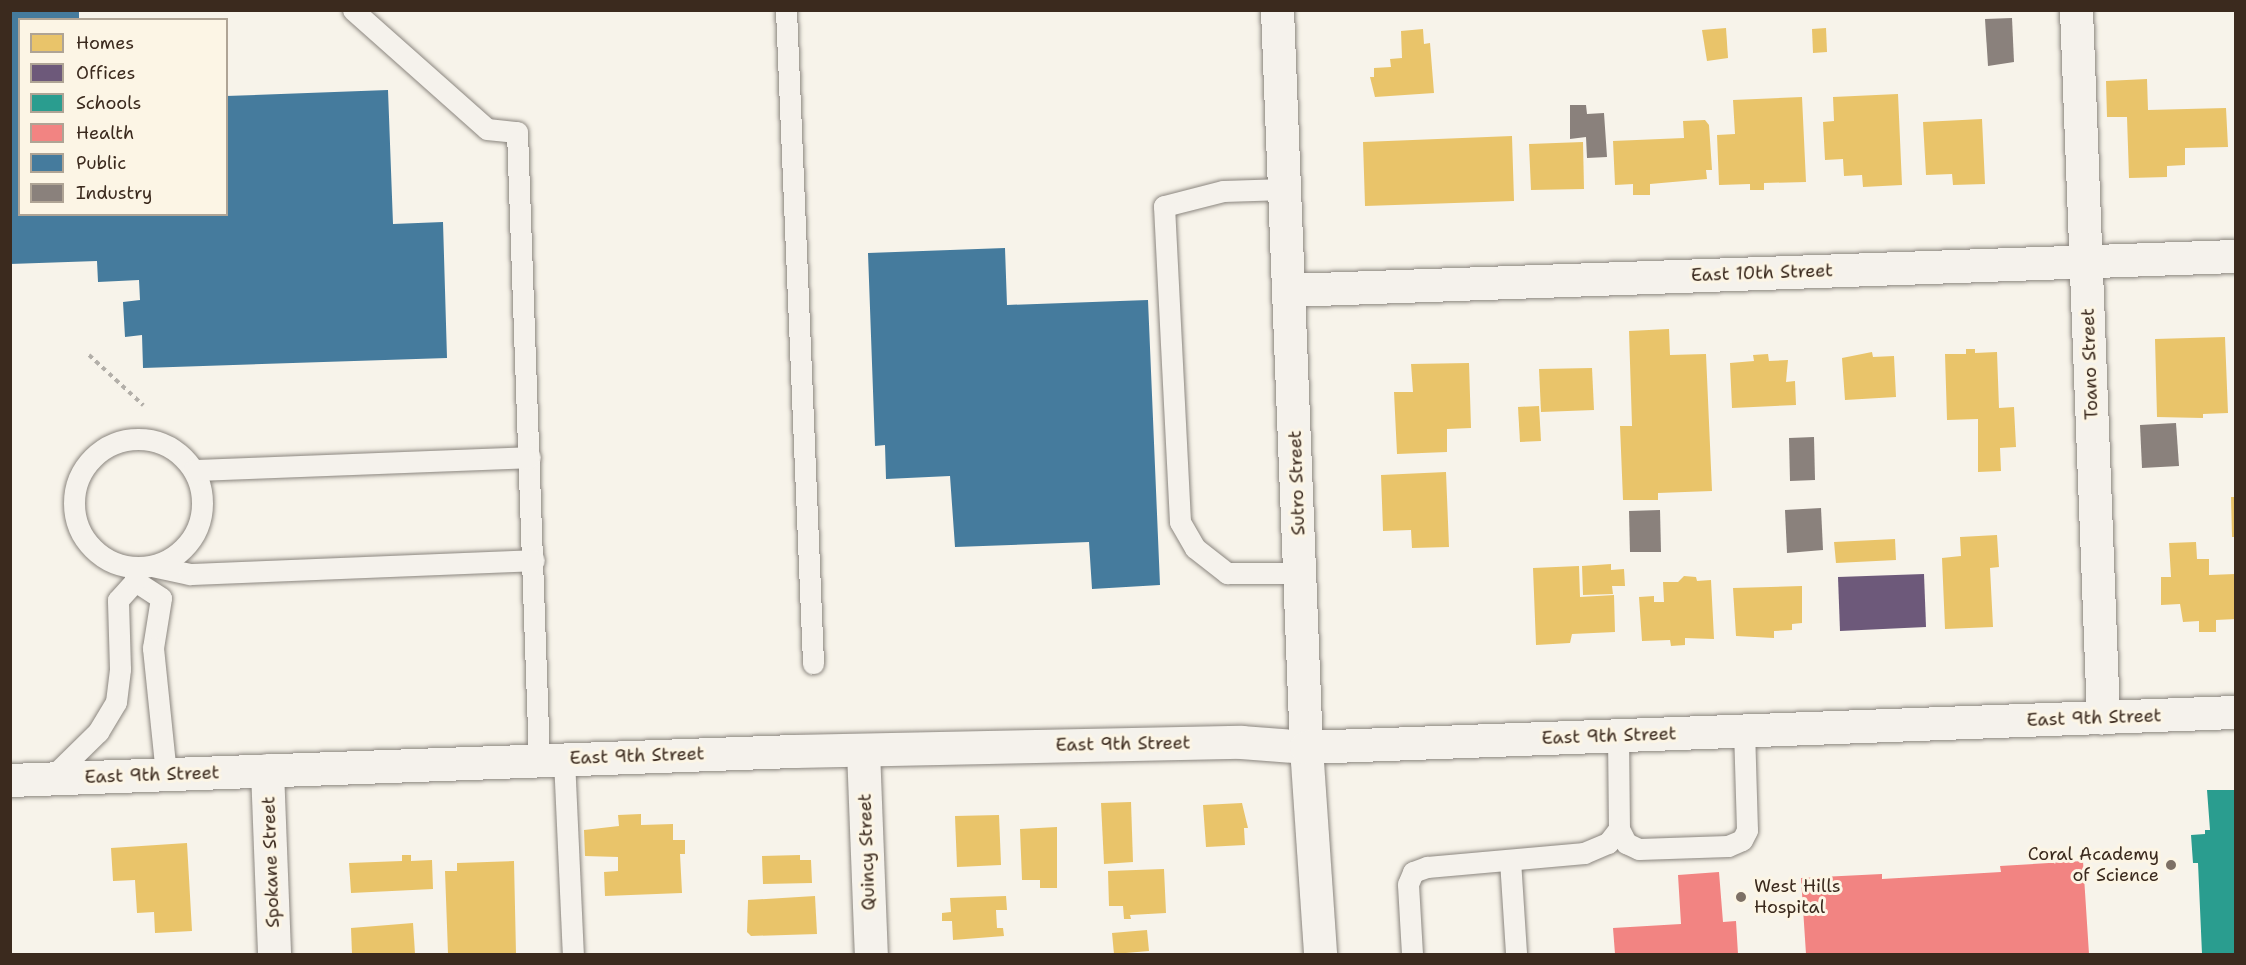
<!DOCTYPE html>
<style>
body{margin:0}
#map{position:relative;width:2246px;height:965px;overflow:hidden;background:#f7f3ea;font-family:"Shantell Sans",sans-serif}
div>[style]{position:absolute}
.homes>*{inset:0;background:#e9c46a}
.offices>*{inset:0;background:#6d597a}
.schools>*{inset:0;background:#2a9d8f}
.health>*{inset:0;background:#f28482}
.public>*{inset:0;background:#457b9d}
.industry>*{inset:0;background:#8a817c}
.path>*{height:4px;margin-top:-2px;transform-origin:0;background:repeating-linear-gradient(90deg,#b3afa9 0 4.5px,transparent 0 9px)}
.roads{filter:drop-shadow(0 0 2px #8b867f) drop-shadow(0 0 2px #8b867f)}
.lane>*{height:21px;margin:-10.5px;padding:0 10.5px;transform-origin:10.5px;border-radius:10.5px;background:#f5f2ec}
.lane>.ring{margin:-10.5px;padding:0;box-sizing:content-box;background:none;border:21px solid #f5f2ec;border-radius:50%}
.street>*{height:33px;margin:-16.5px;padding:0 16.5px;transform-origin:16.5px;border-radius:16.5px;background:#f5f2ec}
.secondary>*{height:33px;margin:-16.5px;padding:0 16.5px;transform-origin:16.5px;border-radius:16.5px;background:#f5f2ec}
.dots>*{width:16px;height:16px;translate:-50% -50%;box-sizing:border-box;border:3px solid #fcf5e5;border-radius:50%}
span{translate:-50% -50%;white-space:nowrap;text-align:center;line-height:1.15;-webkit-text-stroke:6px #fcf5e5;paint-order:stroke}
.street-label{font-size:18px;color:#3b2a1e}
.poi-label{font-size:18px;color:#3b2a1e}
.right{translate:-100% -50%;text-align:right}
.left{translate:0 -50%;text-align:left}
.frame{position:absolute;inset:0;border:12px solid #3b2a1e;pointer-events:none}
.legend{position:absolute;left:18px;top:18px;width:210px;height:198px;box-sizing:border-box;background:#fcf5e5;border:2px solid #afa495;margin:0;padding:8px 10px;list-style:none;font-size:18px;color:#3b2a1e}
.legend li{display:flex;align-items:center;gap:12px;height:30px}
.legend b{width:30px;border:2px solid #afa495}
</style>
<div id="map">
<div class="homes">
<i style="clip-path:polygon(1726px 28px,1728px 58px,1707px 61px,1702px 30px)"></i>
<i style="clip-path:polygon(1826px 28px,1827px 52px,1813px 53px,1812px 29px)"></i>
<i style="clip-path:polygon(1423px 29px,1424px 44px,1430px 43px,1434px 93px,1375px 97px,1370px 77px,1374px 77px,1374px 68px,1391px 67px,1390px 59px,1402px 58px,1401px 31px)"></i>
<i style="clip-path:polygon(2147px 79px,2148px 110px,2226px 108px,2228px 147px,2185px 148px,2185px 165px,2167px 166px,2167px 177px,2129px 178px,2127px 117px,2107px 117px,2106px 81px)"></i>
<i style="clip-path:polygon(1898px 94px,1902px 185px,1863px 187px,1862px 175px,1844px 176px,1843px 159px,1825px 160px,1823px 122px,1834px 121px,1833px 97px)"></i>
<i style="clip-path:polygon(1802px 97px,1806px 182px,1764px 183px,1764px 190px,1750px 190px,1750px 184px,1719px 185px,1717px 135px,1735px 134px,1733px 100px)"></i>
<i style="clip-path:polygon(1982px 119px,1985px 184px,1953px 185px,1952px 174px,1926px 175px,1923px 122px)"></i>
<i style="clip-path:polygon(1705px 120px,1709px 125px,1712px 170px,1706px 170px,1707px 179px,1650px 184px,1650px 195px,1633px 195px,1633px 184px,1615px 185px,1613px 141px,1684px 138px,1683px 121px)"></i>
<i style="clip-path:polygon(1512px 136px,1514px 201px,1365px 206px,1363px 142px)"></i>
<i style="clip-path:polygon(1583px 142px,1584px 189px,1531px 190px,1529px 144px)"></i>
<i style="clip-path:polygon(1669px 329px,1670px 355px,1706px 354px,1712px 491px,1658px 493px,1658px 500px,1623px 500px,1620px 426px,1632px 426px,1629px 331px)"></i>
<i style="clip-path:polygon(2225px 337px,2228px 413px,2203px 414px,2203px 418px,2157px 417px,2155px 339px)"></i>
<i style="clip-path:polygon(1966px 349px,1975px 349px,1975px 353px,1997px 352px,1999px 408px,2014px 407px,2016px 447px,2000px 448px,2001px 471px,1978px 472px,1978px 419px,1947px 420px,1945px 354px,1966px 354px)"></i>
<i style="clip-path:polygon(1872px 352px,1873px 357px,1894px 356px,1896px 397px,1845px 400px,1842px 358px)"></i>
<i style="clip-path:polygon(1768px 354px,1769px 361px,1788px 360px,1786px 382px,1795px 381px,1796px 405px,1732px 408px,1730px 363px,1754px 361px,1753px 355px)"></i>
<i style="clip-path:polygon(1469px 363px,1471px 428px,1447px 429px,1447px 452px,1397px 454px,1394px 392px,1413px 392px,1411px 364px)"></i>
<i style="clip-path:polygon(1592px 368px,1594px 410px,1541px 412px,1539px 369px)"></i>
<i style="clip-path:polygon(1539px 406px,1541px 441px,1520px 442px,1518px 407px)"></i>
<i style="clip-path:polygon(1446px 472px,1449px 547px,1412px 548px,1411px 530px,1383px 531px,1381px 475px)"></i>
<i style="clip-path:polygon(2231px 497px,2236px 497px,2236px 537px,2232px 537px)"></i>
<i style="clip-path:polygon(1997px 535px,1999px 567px,1990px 568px,1993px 627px,1945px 629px,1942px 558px,1961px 556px,1960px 537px)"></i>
<i style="clip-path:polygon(1895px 539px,1896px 560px,1836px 563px,1834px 542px)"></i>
<i style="clip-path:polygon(2196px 542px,2197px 559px,2209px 559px,2209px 575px,2235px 574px,2236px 619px,2216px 620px,2216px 632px,2199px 632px,2199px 621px,2183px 622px,2180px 604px,2161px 605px,2161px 577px,2171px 577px,2169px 543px)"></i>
<i style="clip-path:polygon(1611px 564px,1611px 570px,1624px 569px,1625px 586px,1612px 586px,1613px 594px,1583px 595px,1582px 566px)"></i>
<i style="clip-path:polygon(1579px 566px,1580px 597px,1614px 595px,1615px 632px,1572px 634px,1570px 643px,1536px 645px,1533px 568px)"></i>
<i style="clip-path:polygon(1684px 576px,1696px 577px,1697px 581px,1711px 580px,1714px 639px,1685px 638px,1685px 645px,1671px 646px,1670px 640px,1642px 641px,1639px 597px,1654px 596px,1654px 602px,1664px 602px,1663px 582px,1678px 582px)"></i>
<i style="clip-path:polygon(1802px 586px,1802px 623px,1792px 624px,1792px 630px,1774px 631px,1774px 638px,1736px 636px,1733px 588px)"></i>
<i style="clip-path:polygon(1131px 802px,1133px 862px,1104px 864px,1101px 803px)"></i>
<i style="clip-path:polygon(1242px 803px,1248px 828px,1244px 828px,1245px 845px,1206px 847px,1203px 805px)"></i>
<i style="clip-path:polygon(641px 814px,641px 825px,673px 824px,673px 840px,685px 840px,685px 854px,680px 854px,682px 893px,605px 896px,604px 872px,618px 871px,618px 857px,585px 856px,584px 830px,619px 826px,618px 815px)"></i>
<i style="clip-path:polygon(999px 815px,1001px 865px,957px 867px,955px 816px)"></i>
<i style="clip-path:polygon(1057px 827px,1057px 888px,1040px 888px,1040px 880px,1022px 880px,1020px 829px)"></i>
<i style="clip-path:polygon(187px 843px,192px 931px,155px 933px,154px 912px,137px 913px,135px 880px,113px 881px,111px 848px)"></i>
<i style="clip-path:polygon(402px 855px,411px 855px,411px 861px,432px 860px,433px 889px,351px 893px,349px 863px,402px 861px)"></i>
<i style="clip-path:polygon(800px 855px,800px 860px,811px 860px,812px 883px,763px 884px,762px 856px)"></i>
<i style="clip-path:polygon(514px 861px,516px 954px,448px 954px,445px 871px,457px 871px,457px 863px)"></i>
<i style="clip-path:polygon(1164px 869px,1166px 913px,1130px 915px,1131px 919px,1124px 919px,1123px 906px,1109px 906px,1108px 871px)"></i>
<i style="clip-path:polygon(815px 896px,817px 934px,751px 936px,747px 932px,748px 900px)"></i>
<i style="clip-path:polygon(1006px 896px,1007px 910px,996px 910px,997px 928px,1003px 928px,1004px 936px,953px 940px,952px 921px,942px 921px,942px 913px,951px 912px,950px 898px)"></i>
<i style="clip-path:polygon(413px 923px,415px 954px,352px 954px,351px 928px)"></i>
<i style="clip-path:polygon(1147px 930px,1149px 951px,1114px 954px,1112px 933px)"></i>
</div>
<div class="offices">
<i style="clip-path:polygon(1924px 574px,1926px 627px,1840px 631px,1838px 577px)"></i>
</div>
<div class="schools">
<i style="clip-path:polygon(2207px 790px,2236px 790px,2236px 954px,2202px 954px,2198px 863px,2193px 863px,2191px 835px,2205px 834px,2205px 830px,2210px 830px)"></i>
</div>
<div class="health">
<i style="clip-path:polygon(2083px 861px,2089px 954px,1806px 954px,1801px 878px,1882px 874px,1882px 879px,2001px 872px,2000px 866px)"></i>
<i style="clip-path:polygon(1719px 872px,1723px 922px,1736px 921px,1738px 954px,1615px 954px,1613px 928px,1681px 924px,1678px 875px)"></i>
</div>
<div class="public">
<i style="clip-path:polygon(10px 10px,79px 10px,79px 20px,20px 20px,20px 214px,226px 214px,226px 96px,388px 90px,393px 224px,443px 222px,447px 358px,143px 368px,142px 335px,125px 337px,123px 302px,140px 300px,139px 280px,98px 282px,97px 261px,10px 264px)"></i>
<i style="clip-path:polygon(1005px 248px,1007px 305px,1148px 300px,1160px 585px,1092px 589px,1089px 542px,955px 547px,950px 476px,886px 479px,885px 445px,875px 446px,868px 253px)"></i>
</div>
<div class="industry">
<i style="clip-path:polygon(2012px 18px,2014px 62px,1988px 66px,1985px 19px)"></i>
<i style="clip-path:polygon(1570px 105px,1586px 105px,1587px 114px,1604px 113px,1607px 157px,1587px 158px,1586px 137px,1570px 139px)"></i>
<i style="clip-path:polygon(2176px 423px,2179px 466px,2142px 468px,2140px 425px)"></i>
<i style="clip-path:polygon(1814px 437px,1815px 480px,1790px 481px,1789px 438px)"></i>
<i style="clip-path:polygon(1821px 508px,1823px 550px,1787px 553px,1785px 510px)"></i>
<i style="clip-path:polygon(1660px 510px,1661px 552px,1630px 552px,1629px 511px)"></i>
</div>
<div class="path">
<i style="left:89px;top:355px;width:74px;rotate:42.8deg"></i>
</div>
<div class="roads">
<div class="lane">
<i style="left:353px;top:10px;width:179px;rotate:41.6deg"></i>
<i style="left:487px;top:129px;width:30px;rotate:6deg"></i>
<i style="left:517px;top:132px;width:628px;rotate:87.99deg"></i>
<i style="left:786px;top:10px;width:654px;rotate:87.63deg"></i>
<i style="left:1285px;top:189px;width:62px;rotate:178.2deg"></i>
<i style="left:1223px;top:191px;width:61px;rotate:165.7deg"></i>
<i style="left:1164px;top:206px;width:316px;rotate:87.1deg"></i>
<i style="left:1180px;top:522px;width:30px;rotate:60deg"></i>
<i style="left:1195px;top:548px;width:41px;rotate:38deg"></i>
<i style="left:1227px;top:573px;width:74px"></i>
<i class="ring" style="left:74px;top:439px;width:107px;height:107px"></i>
<i style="left:194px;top:470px;width:336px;rotate:-2.2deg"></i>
<i style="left:152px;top:566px;width:39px;rotate:12deg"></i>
<i style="left:190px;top:574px;width:344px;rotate:-2.3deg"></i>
<i style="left:135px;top:581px;width:31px;rotate:33deg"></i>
<i style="left:161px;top:598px;width:51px;rotate:99.1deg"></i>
<i style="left:153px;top:648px;width:127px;rotate:84.1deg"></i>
<i style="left:1618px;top:735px;width:94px;rotate:89.4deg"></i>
<i style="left:1619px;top:829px;width:16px;rotate:63deg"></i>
<i style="left:1626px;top:843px;width:14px;rotate:25deg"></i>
<i style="left:1639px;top:849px;width:89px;rotate:-1.9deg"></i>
<i style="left:1728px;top:846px;width:15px;rotate:-23deg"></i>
<i style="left:1742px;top:840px;width:11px;rotate:-63deg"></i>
<i style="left:1747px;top:830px;width:100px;rotate:-91.7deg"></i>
<i style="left:564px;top:759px;width:195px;rotate:87.4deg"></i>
<i style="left:51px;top:778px;width:66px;rotate:-44.4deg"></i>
<i style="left:98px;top:732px;width:35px;rotate:-59deg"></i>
<i style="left:116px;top:702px;width:33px;rotate:-83deg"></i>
<i style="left:120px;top:669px;width:69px;rotate:-91.7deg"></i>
<i style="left:118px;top:600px;width:25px;rotate:-48deg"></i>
<i style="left:135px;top:581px;width:14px;rotate:-90deg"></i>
<i style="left:1510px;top:860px;width:94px;rotate:86.3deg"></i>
<i style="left:1412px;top:954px;width:70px;rotate:-93.3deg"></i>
<i style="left:1408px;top:884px;width:13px;rotate:-67deg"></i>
<i style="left:1413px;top:872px;width:15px;rotate:-20deg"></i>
<i style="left:1427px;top:867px;width:158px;rotate:-5.1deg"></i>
<i style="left:1584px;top:853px;width:26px;rotate:-23deg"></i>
<i style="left:1608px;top:843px;width:18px;rotate:-52deg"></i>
</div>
<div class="street">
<i style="left:2076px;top:10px;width:708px;rotate:87.81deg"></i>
<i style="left:1289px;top:290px;width:948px;rotate:-2.06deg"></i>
<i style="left:863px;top:750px;width:204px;rotate:87.8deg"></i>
<i style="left:267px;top:770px;width:184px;rotate:87.8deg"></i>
</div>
<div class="secondary">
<i style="left:1277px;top:10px;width:738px;rotate:87.75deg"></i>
<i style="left:1306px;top:747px;width:207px;rotate:86.1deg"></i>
<i style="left:10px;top:780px;width:785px;rotate:-2.12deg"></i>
<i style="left:794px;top:751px;width:447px;rotate:-1.2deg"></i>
<i style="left:1241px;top:742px;width:65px;rotate:4.4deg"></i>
<i style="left:1306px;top:747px;width:931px;rotate:-2.16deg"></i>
</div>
</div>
<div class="dots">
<i style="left:2171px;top:865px;background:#7d7065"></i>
<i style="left:1741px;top:897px;background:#7d7065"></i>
</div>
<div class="street-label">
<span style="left:1762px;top:273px;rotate:-2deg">East 10th Street</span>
<span style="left:2090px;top:364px;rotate:-92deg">Toano Street</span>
<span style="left:1297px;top:483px;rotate:-92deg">Sutro Street</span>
<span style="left:2094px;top:718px;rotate:-2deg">East 9th Street</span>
<span style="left:1609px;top:736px;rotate:-2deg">East 9th Street</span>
<span style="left:1123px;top:744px;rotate:-1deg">East 9th Street</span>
<span style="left:637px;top:756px;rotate:-2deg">East 9th Street</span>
<span style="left:152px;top:775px;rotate:-2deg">East 9th Street</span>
<span style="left:867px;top:852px;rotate:-92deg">Quincy Street</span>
<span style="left:271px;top:862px;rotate:-92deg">Spokane Street</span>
</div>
<div class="poi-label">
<span class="right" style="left:2159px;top:865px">Coral Academy<br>of Science</span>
<span class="left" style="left:1754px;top:897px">West Hills<br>Hospital</span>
</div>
<div class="frame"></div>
<ul class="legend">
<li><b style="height:16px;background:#e9c46a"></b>Homes</li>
<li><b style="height:16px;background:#6d597a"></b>Offices</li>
<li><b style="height:16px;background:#2a9d8f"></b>Schools</li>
<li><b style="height:16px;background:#f28482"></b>Health</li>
<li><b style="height:16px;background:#457b9d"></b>Public</li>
<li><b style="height:16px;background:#8a817c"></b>Industry</li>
</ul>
</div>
